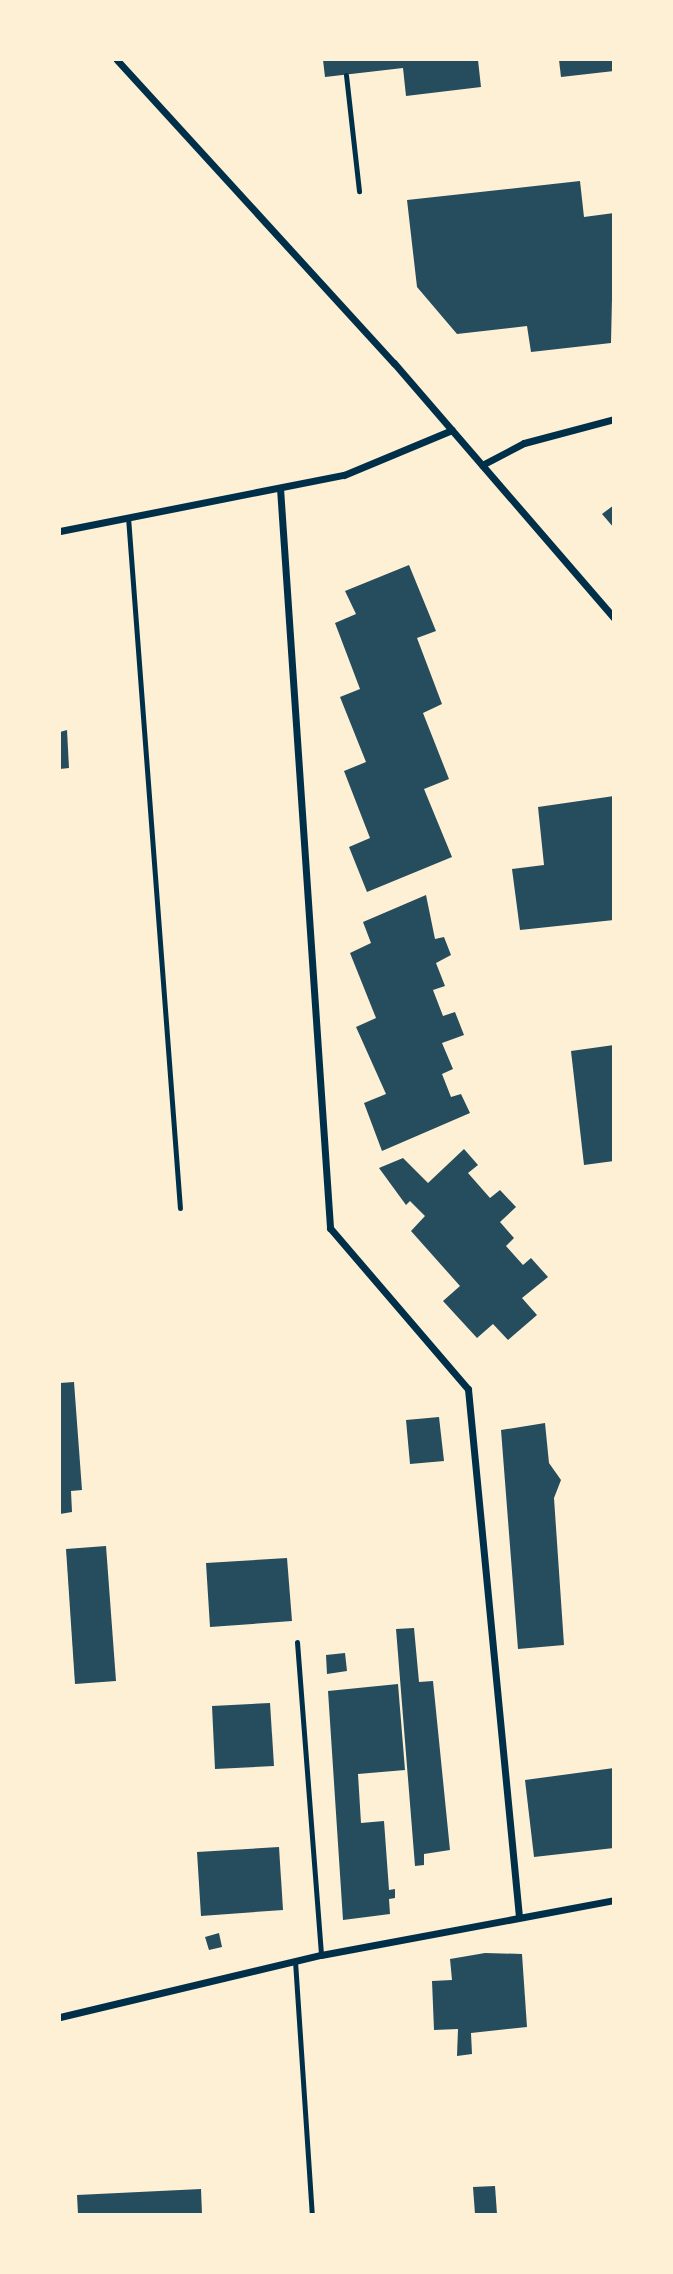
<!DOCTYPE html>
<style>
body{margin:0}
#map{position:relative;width:673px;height:2274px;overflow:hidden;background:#fdf0d5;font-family:"Alegreya Sans",sans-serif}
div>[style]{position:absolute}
.building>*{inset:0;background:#264d5e}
.service>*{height:5px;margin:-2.5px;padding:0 2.5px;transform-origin:2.5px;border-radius:2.5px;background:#003049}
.minor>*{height:7px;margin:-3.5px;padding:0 3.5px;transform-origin:3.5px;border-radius:3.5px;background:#003049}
span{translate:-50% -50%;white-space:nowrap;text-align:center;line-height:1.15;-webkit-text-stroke:7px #fdf0d5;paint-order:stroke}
.frame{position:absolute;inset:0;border:61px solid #fdf0d5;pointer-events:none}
</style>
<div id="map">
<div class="building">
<i style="clip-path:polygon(323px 60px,478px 60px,481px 87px,406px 96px,403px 68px,325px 77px)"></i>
<i style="clip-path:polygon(559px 60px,614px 60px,614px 71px,561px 77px)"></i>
<i style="clip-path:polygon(580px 181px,584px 217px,614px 213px,611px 343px,531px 352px,527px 326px,457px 334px,417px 287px,407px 200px)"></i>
<i style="clip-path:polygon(614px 505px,614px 528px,602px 514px)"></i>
<i style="clip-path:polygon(409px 565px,436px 631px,417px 638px,442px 704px,423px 713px,449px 779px,424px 789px,452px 857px,367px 892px,349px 847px,370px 838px,344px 771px,366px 762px,340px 697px,360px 689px,335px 623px,356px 614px,345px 591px)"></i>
<i style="clip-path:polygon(67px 730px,69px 768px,60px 769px,60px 732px)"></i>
<i style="clip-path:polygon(614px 796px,614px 920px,520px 930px,512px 869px,544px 865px,538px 807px)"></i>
<i style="clip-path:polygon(426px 895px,435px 939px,444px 937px,451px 955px,436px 963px,445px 986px,433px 990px,443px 1016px,455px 1012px,464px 1035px,442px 1043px,453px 1069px,442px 1074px,451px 1097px,461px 1094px,470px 1113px,382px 1151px,364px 1103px,386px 1094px,356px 1027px,376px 1018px,350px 953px,371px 943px,363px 922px)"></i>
<i style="clip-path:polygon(614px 1045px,614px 1161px,584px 1165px,571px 1051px)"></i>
<i style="clip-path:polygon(464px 1149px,478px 1165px,468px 1173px,490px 1198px,500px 1190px,516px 1207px,500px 1222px,514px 1238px,506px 1246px,523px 1265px,531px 1258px,548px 1277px,522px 1298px,537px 1315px,508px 1340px,493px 1324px,477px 1338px,443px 1301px,460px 1286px,411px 1231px,425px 1216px,410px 1201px,406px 1205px,379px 1168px,403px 1158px,428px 1183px)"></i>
<i style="clip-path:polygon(74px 1382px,82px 1490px,71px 1491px,72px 1512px,60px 1514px,60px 1383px)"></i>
<i style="clip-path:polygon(439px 1417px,444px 1461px,410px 1464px,406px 1420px)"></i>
<i style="clip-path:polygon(545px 1423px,549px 1463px,561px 1480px,554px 1498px,564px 1645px,518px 1649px,501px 1430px)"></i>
<i style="clip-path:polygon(106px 1546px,116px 1681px,75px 1684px,66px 1549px)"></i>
<i style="clip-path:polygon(287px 1558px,292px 1621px,210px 1627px,206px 1563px)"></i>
<i style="clip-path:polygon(414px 1628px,419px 1682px,433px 1681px,450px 1850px,424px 1854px,424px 1865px,415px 1866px,396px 1629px)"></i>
<i style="clip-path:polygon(345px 1653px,347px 1671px,327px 1674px,326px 1655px)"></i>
<i style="clip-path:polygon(398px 1684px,405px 1770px,358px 1774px,361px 1823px,384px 1821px,389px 1890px,395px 1889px,395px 1898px,389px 1899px,390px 1914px,343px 1920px,328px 1691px)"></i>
<i style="clip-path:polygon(270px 1703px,274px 1766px,215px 1769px,212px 1706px)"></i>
<i style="clip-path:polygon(614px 1768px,614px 1848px,534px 1857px,525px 1780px)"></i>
<i style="clip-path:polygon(279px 1847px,283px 1910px,201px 1916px,197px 1852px)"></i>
<i style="clip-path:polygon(219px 1933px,222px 1947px,209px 1950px,205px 1937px)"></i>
<i style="clip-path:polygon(485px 1953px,522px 1954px,527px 2027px,471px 2033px,472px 2054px,457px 2056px,458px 2029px,434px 2030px,432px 1981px,452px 1980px,450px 1959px)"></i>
<i style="clip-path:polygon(495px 2186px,497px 2214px,475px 2214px,473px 2187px)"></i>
<i style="clip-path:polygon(201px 2189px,202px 2214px,78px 2214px,77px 2195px)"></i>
</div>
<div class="service">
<i style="left:346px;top:75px;width:117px;rotate:83.6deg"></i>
<i style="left:128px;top:517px;width:693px;rotate:85.7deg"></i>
<i style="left:297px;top:1642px;width:314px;rotate:85.6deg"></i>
<i style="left:295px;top:1961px;width:254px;rotate:86.2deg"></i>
</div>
<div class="minor">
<i style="left:117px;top:60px;width:411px;rotate:47.6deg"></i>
<i style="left:394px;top:363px;width:337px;rotate:49.2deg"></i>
<i style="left:482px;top:465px;width:47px;rotate:-27.6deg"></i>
<i style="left:524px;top:443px;width:93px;rotate:-14.9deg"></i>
<i style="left:280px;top:488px;width:742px;rotate:86.13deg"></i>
<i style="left:330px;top:1228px;width:212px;rotate:49.4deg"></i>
<i style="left:468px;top:1389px;width:530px;rotate:84.48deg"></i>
<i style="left:60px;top:531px;width:289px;rotate:-11.2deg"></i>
<i style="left:344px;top:475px;width:117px;rotate:-22.6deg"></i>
<i style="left:60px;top:2017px;width:268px;rotate:-13.4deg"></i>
<i style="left:321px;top:1955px;width:298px;rotate:-10.6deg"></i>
</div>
<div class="frame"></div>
</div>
